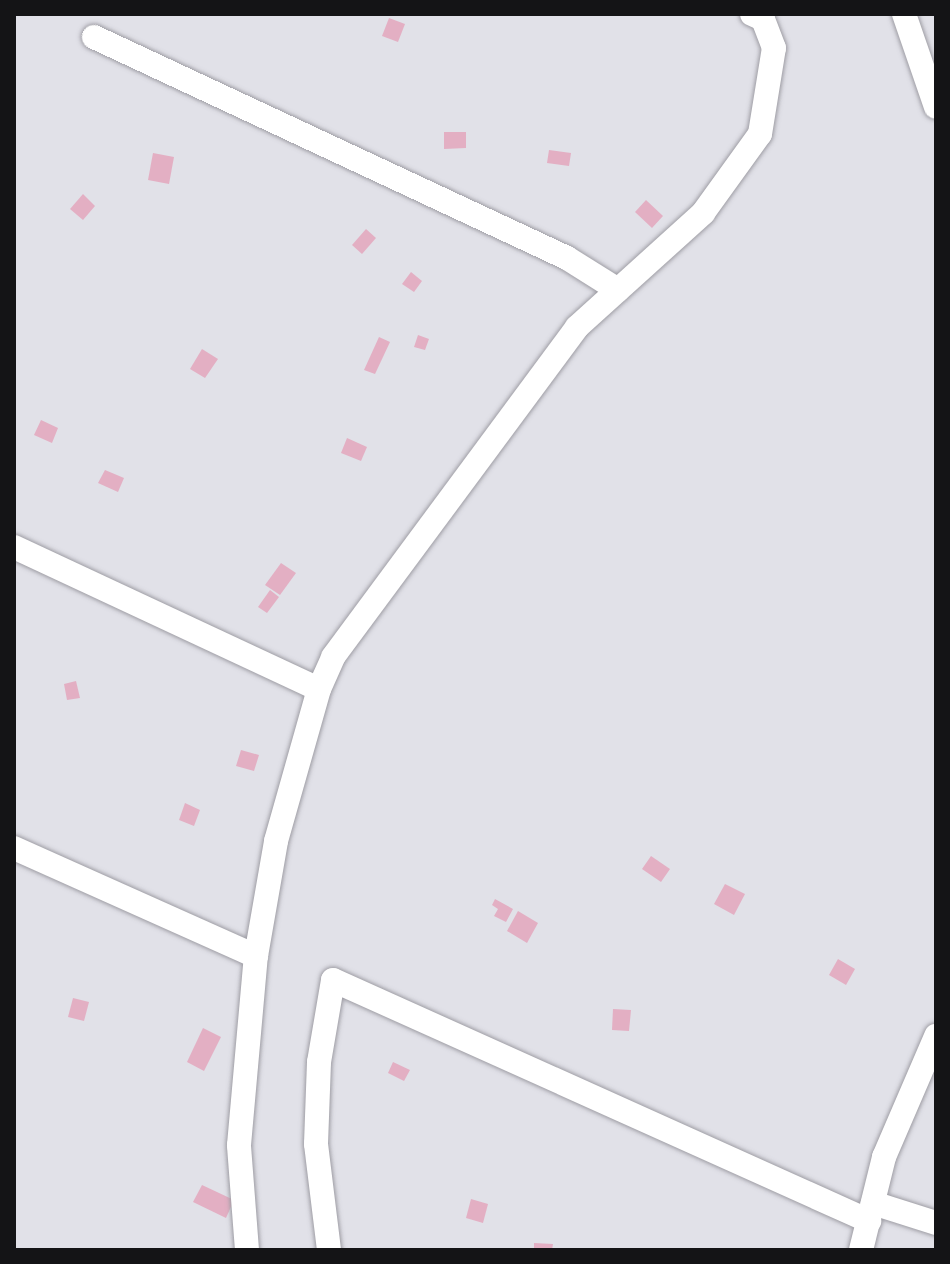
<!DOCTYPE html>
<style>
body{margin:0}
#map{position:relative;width:950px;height:1264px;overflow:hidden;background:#e1e1e8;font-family:Spectral,serif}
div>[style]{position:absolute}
.building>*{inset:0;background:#e3afc3}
.roads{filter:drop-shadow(0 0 2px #9e9da4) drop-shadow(0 0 2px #9e9da4)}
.street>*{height:24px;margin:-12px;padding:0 12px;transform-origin:12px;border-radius:12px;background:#fff}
span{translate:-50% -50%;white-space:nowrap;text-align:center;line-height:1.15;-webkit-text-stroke:6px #e1e1e8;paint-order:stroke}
.frame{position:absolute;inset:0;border:16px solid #141416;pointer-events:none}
</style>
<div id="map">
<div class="building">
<i style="clip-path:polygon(389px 18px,405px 24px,398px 42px,382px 36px)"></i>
<i style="clip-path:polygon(444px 132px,466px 132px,466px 148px,444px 149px)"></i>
<i style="clip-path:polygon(549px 150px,571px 153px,569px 166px,547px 163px)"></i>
<i style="clip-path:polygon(153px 153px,174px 157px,169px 184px,148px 180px)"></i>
<i style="clip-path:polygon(83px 194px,95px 206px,83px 220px,70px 209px)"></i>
<i style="clip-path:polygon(646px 200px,663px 216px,652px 228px,635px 212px)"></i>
<i style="clip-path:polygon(366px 229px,376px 238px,362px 254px,352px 245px)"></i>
<i style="clip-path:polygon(411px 272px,422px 281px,414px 292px,402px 284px)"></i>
<i style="clip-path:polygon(418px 335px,429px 339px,425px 350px,414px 347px)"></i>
<i style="clip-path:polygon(379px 337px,390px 342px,375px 374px,364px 370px)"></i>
<i style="clip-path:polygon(202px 349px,218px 359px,205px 378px,190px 369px)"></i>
<i style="clip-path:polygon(41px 420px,58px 428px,52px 443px,34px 435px)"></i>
<i style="clip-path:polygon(347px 438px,367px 447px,361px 461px,341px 453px)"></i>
<i style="clip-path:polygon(105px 470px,124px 478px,118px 492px,98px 483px)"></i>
<i style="clip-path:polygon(281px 563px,296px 573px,280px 595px,265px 585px)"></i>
<i style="clip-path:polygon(270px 590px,279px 597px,267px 613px,258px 607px)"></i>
<i style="clip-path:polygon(76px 681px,80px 698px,67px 700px,64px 684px)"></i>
<i style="clip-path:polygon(241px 750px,259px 755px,254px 771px,236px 766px)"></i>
<i style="clip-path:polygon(185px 803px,200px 810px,194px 826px,179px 820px)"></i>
<i style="clip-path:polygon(651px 856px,670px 869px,661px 882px,642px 869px)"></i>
<i style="clip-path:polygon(725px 884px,745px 894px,734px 915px,714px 904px)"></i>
<i style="clip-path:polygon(495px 899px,513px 909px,506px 922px,494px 916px,498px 909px,492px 905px)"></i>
<i style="clip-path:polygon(518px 911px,538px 923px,527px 943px,507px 931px)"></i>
<i style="clip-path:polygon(838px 959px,855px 969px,846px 985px,829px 975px)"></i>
<i style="clip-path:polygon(73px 998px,89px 1002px,84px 1021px,68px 1017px)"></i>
<i style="clip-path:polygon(613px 1009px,631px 1010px,629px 1031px,612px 1030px)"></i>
<i style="clip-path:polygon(203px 1028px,221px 1037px,204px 1071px,187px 1062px)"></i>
<i style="clip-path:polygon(393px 1062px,410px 1070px,404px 1081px,388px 1073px)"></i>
<i style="clip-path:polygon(202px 1185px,234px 1200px,226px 1218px,193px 1202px)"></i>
<i style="clip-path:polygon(471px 1199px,488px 1204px,483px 1223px,466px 1218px)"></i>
<i style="clip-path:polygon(534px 1243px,553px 1244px,552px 1250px,534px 1250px)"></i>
</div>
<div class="roads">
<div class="street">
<i style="left:904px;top:14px;width:98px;rotate:71deg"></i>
<i style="left:94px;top:37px;width:522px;rotate:25.04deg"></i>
<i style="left:567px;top:258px;width:60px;rotate:32.1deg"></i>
<i style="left:14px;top:547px;width:336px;rotate:25deg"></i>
<i style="left:14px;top:848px;width:265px;rotate:24.1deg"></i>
<i style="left:873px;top:1203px;width:66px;rotate:17.6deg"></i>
<i style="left:247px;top:1250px;width:105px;rotate:-94.4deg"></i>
<i style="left:239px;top:1145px;width:190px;rotate:-84.9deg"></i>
<i style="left:256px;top:956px;width:117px;rotate:-80.1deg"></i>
<i style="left:276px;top:841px;width:158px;rotate:-74.2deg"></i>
<i style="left:319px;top:689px;width:35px;rotate:-66deg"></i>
<i style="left:333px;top:657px;width:410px;rotate:-53.5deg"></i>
<i style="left:577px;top:327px;width:170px;rotate:-42.1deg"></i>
<i style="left:703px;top:213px;width:97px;rotate:-54.2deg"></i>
<i style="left:760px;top:134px;width:87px;rotate:-80.8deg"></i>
<i style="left:774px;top:48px;width:31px;rotate:-111deg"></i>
<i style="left:763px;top:19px;width:12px;rotate:-156deg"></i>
<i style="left:329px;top:1250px;width:107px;rotate:-97deg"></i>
<i style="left:316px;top:1144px;width:82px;rotate:-87.9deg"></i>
<i style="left:319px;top:1062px;width:83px;rotate:-80.3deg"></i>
<i style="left:333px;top:980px;width:588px;rotate:24.21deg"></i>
<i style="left:861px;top:1250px;width:96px;rotate:-76.1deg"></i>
<i style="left:884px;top:1157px;width:132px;rotate:-66.7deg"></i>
</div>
</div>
<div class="frame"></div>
</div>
